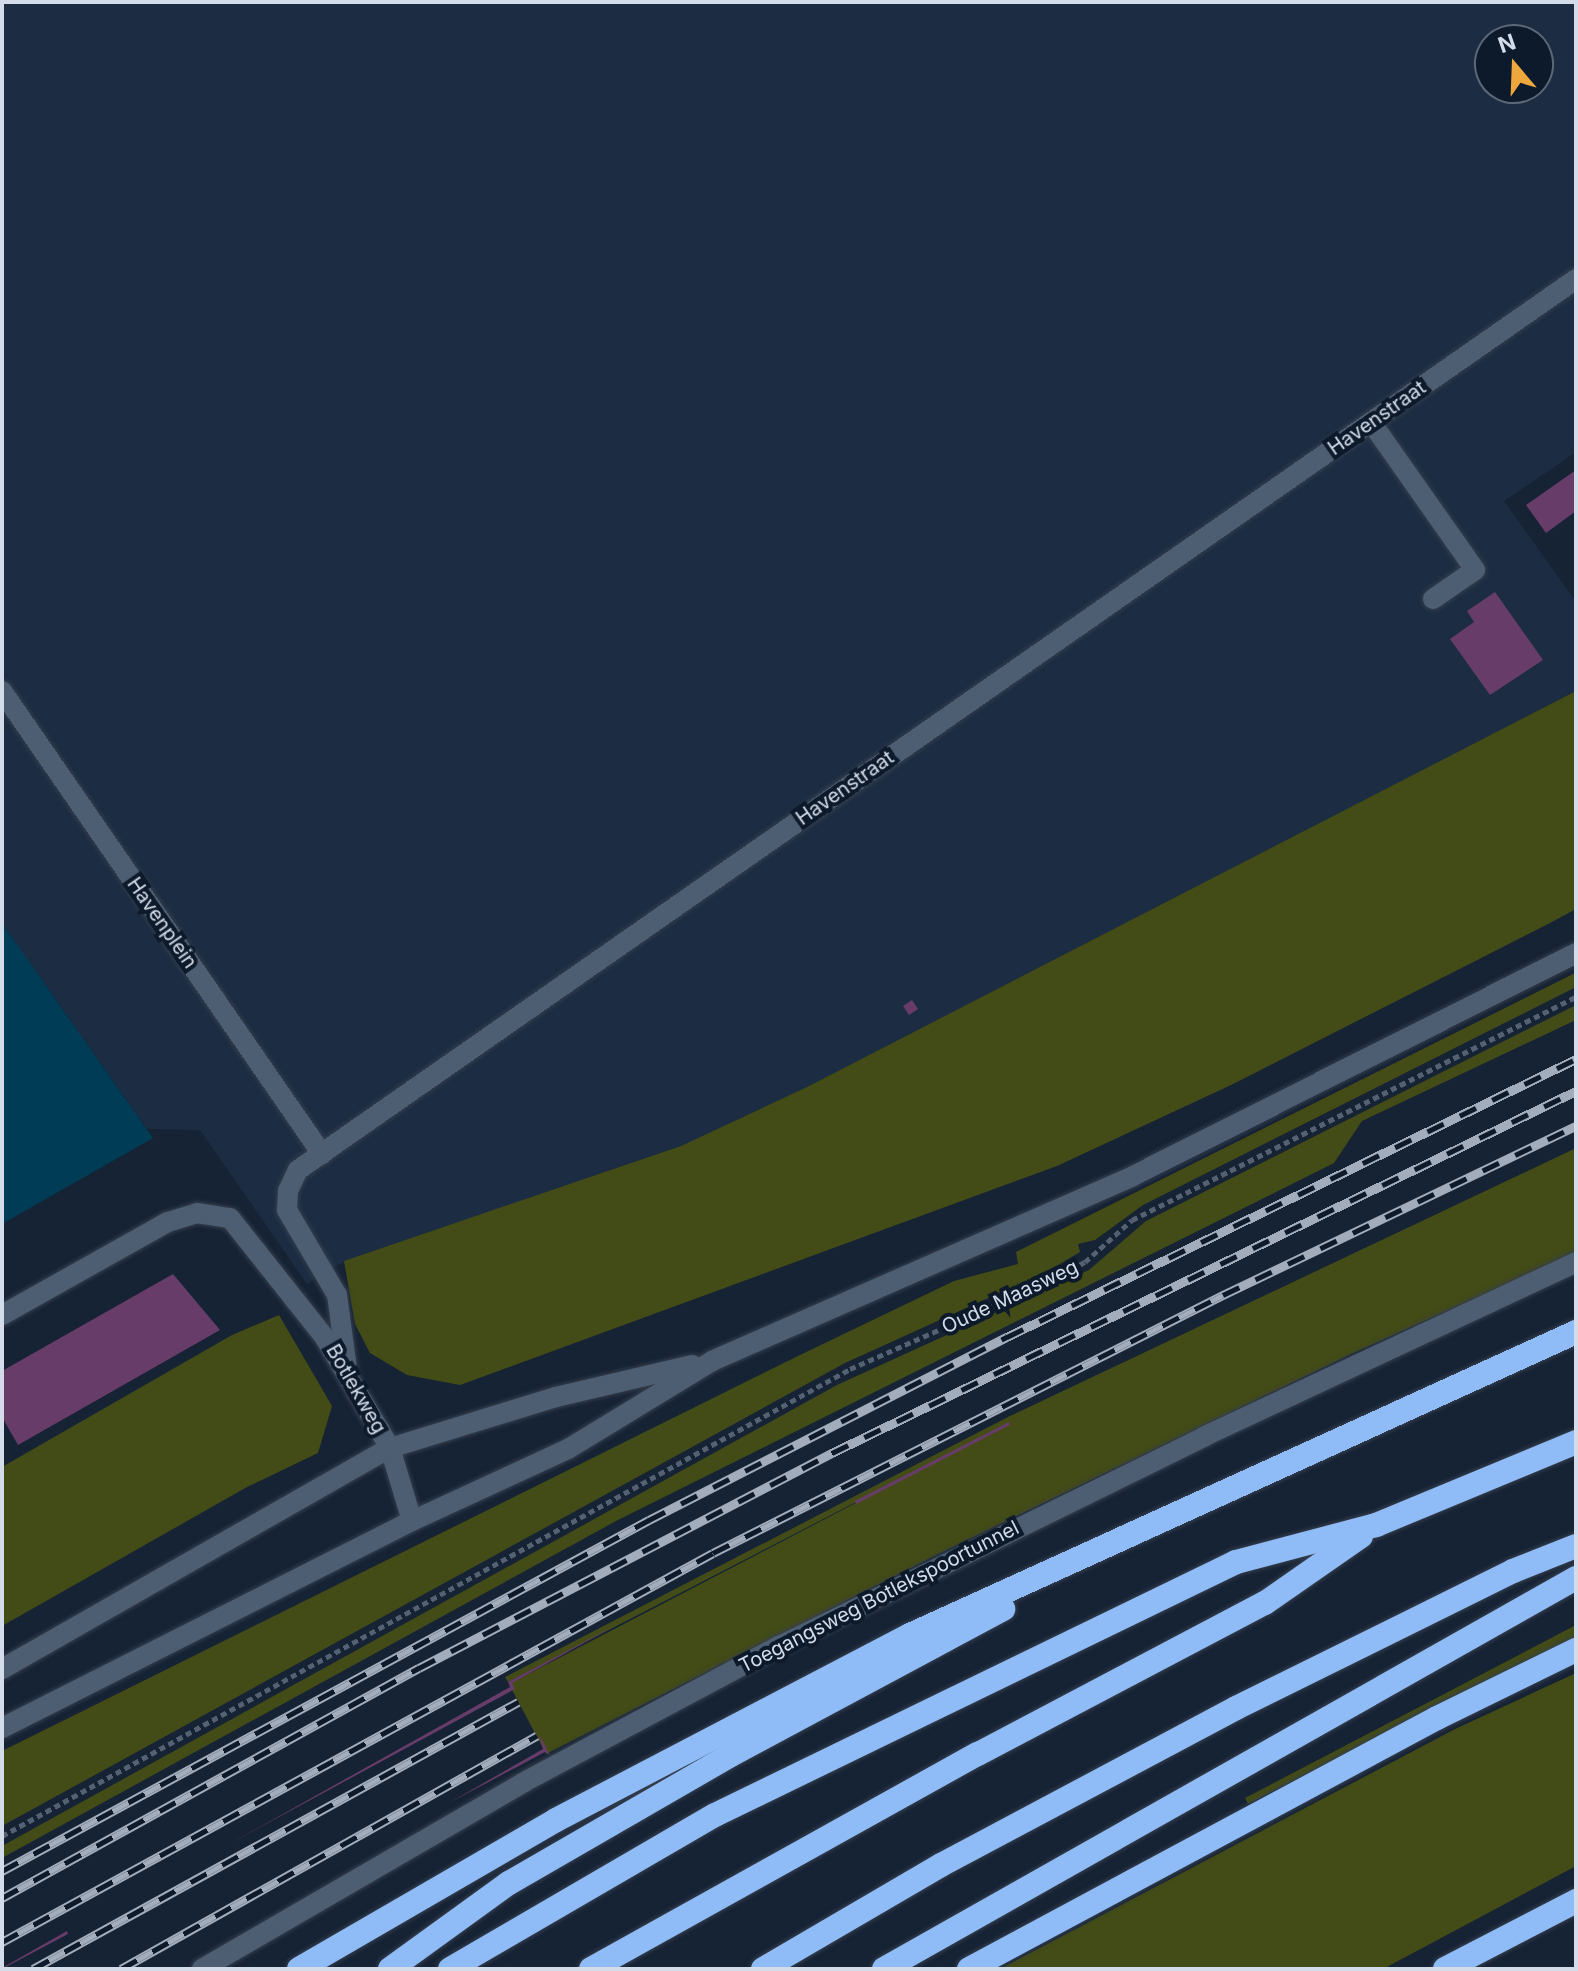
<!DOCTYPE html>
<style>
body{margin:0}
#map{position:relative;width:1578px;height:1971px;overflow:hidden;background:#162335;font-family:Inter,sans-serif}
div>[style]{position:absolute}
.built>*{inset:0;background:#1c2d43}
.green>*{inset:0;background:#434c16}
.water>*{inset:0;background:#003c55}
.building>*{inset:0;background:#673c69}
.path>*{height:5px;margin-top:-2.5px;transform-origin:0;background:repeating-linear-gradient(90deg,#556171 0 6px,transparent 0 10px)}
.roads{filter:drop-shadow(0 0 2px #353e4d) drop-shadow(0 0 2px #353e4d)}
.lane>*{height:20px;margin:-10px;padding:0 10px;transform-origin:10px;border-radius:10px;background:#4e5e72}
.street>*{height:20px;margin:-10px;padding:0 10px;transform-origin:10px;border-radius:10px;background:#4e5e72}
.highway>*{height:24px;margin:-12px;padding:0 12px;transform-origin:12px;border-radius:12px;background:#8fbcf6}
.rail>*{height:9px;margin-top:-4.5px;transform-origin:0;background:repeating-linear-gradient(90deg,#0d1a2b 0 18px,#a2acba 0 36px);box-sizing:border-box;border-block:2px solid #a2acba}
span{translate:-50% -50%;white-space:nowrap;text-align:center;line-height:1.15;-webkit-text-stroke:8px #0d1a2b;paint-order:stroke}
.street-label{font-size:20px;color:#d3dce8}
.frame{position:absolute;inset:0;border:4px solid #d3dce8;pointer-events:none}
.north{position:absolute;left:1474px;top:24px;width:80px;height:80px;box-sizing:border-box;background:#0d1a2b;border:2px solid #5c6877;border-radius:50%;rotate:341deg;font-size:22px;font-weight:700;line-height:32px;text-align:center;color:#d3dce8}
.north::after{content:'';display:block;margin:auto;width:28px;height:36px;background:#eea73d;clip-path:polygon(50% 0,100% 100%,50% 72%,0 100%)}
</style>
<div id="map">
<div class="built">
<i style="clip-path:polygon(evenodd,2px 2px,1576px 2px,1576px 452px,1504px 501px,1576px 602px,1576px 691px,807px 1087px,681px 1146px,345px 1261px,307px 1284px,200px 1130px,147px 1129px,2px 923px,2px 2px,1490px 40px,1538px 40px,1538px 88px,1490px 88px,1490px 40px)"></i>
</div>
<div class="green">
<i style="clip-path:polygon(1576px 691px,1576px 909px,1548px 924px,1231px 1085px,1057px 1166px,460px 1385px,407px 1375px,370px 1353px,355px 1324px,344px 1261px,681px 1146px,807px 1087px)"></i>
<i style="clip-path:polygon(1575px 973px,1576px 987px,1143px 1205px,1095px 1240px,1078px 1244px,1080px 1252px,1048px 1271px,845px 1363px,2px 1826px,2px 1751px,800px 1355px,954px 1281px,1018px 1264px,1016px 1252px)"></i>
<i style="clip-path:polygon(1576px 1005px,1576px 1020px,1362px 1121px,1334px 1163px,616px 1521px,2px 1858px,2px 1846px,837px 1385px,1089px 1270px,1146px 1221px)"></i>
<i style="clip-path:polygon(1576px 1148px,1576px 1252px,1572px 1255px,1353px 1353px,936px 1555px,546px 1754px,509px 1684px,1009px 1423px,508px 1682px,505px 1677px,1008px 1417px)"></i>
<i style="clip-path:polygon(279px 1315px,332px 1406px,318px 1453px,247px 1487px,2px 1626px,2px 1467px,232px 1335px)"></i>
<i style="clip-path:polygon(1576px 1625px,1576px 1637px,1248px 1804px,1245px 1798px)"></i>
<i style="clip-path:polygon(1576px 1673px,1576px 1866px,1383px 1969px,1000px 1969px,1455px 1729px)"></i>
</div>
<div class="water">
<i style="clip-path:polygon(2px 923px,153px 1138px,2px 1224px)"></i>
</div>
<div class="building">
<i style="clip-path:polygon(1576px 470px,1576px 511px,1546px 533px,1526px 505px)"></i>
<i style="clip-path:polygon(1495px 592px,1543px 660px,1490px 695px,1450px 639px,1474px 622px,1467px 611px)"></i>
<i style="clip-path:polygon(912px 1000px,918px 1009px,909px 1015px,903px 1006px)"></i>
<i style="clip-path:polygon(173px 1274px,220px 1330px,18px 1445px,2px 1417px,2px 1371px)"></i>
<i style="clip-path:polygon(1009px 1422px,1010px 1425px,856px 1504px,855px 1501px)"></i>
<i style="clip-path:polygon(618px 1624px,512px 1683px,515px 1689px,231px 1843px,510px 1687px,508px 1682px)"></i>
<i style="clip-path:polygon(539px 1734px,550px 1755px,545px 1752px,449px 1803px,543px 1749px)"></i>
<i style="clip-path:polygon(67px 1931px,68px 1934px,2px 1969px,2px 1968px)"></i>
</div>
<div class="path">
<i style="left:2px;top:1836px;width:968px;rotate:-28.84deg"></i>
<i style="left:850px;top:1369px;width:223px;rotate:-23.8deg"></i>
<i style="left:1054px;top:1279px;width:35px;rotate:-29deg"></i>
<i style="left:1085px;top:1262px;width:63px;rotate:-41.8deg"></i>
<i style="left:1132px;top:1220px;width:497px;rotate:-26.7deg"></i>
</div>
<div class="roads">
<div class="lane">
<i style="left:1371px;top:422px;width:181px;rotate:54.9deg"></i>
<i style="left:1475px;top:570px;width:51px;rotate:145.4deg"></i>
<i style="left:2px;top:691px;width:563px;rotate:55.35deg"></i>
<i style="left:348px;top:1376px;width:82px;rotate:-97.7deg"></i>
<i style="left:337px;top:1295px;width:99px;rotate:-120.5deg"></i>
<i style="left:287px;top:1210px;width:19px;rotate:-87deg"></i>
<i style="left:288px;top:1191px;width:23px;rotate:-65deg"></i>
<i style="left:298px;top:1170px;width:1558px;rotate:-34.88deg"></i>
<i style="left:202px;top:1969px;width:372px;rotate:-30.1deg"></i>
<i style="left:524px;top:1782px;width:289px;rotate:-28.1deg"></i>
<i style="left:779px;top:1646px;width:475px;rotate:-26.2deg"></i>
<i style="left:1205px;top:1436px;width:410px;rotate:-25.1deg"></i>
</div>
<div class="street">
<i style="left:2px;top:1315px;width:190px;rotate:-29.3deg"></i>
<i style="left:168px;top:1222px;width:30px;rotate:-17deg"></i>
<i style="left:197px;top:1213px;width:33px;rotate:9deg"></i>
<i style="left:230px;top:1218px;width:153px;rotate:51.6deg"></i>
<i style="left:325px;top:1338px;width:128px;rotate:59.4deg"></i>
<i style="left:390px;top:1448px;width:76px;rotate:73.2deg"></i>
<i style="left:2px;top:1669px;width:447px;rotate:-29.7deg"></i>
<i style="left:390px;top:1448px;width:174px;rotate:-17.1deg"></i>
<i style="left:556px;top:1397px;width:140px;rotate:-13.2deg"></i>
<i style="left:2px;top:1728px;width:459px;rotate:-26.8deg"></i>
<i style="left:412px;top:1521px;width:172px;rotate:-24.8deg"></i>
<i style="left:568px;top:1449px;width:169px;rotate:-31.4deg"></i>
<i style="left:712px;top:1361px;width:460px;rotate:-23.7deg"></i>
<i style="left:1133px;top:1176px;width:496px;rotate:-26.7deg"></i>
</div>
<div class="highway">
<i style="left:299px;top:1969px;width:297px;rotate:-30.1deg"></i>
<i style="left:556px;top:1820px;width:399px;rotate:-27.6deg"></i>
<i style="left:910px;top:1635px;width:732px;rotate:-24.46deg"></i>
<i style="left:390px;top:1969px;width:147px;rotate:-35.9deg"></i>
<i style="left:509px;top:1883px;width:256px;rotate:-30deg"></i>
<i style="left:731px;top:1755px;width:309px;rotate:-28.2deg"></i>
<i style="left:450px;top:1969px;width:306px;rotate:-30.2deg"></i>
<i style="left:715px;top:1815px;width:579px;rotate:-25.9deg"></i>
<i style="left:1236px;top:1562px;width:145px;rotate:-14.8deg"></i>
<i style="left:1376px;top:1525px;width:217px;rotate:-22.5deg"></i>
<i style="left:591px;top:1969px;width:443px;rotate:-29.1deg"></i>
<i style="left:978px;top:1754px;width:324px;rotate:-27.8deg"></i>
<i style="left:1265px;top:1603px;width:117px;rotate:-34.9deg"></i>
<i style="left:763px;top:1969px;width:206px;rotate:-30.3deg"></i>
<i style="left:941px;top:1865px;width:334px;rotate:-28deg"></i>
<i style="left:1236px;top:1708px;width:309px;rotate:-26.3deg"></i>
<i style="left:1513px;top:1571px;width:68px;rotate:-21.6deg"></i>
<i style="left:884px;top:1969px;width:795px;rotate:-29.47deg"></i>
<i style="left:969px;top:1969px;width:531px;rotate:-28.21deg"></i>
<i style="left:1437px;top:1718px;width:155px;rotate:-26.1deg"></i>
<i style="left:1445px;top:1969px;width:148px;rotate:-27.4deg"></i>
</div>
</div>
<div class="rail">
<i style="left:2px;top:1871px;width:736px;rotate:-28.48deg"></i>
<i style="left:649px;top:1520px;width:402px;rotate:-27.1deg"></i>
<i style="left:1007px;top:1337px;width:633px;rotate:-26.04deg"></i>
<i style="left:2px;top:1898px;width:476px;rotate:-28.9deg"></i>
<i style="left:419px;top:1668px;width:466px;rotate:-27.5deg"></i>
<i style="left:832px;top:1453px;width:827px;rotate:-25.95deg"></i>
<i style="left:2px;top:1942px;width:810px;rotate:-28.68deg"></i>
<i style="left:713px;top:1553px;width:572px;rotate:-26.83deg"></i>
<i style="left:1223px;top:1295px;width:391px;rotate:-25.6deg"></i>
<i style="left:33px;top:1969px;width:554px;rotate:-28.83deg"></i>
<i style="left:121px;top:1969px;width:477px;rotate:-29.3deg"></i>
</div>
<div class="street-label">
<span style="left:1377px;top:418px;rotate:-35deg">Havenstraat</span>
<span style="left:845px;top:788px;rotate:-35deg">Havenstraat</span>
<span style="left:162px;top:923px;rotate:55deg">Havenplein</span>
<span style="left:1010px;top:1297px;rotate:-25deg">Oude Maasweg</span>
<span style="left:356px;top:1389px;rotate:60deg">Botlekweg</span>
<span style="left:879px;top:1597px;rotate:-27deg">Toegangsweg Botlekspoortunnel</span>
</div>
<div class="frame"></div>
<div class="north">N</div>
</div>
